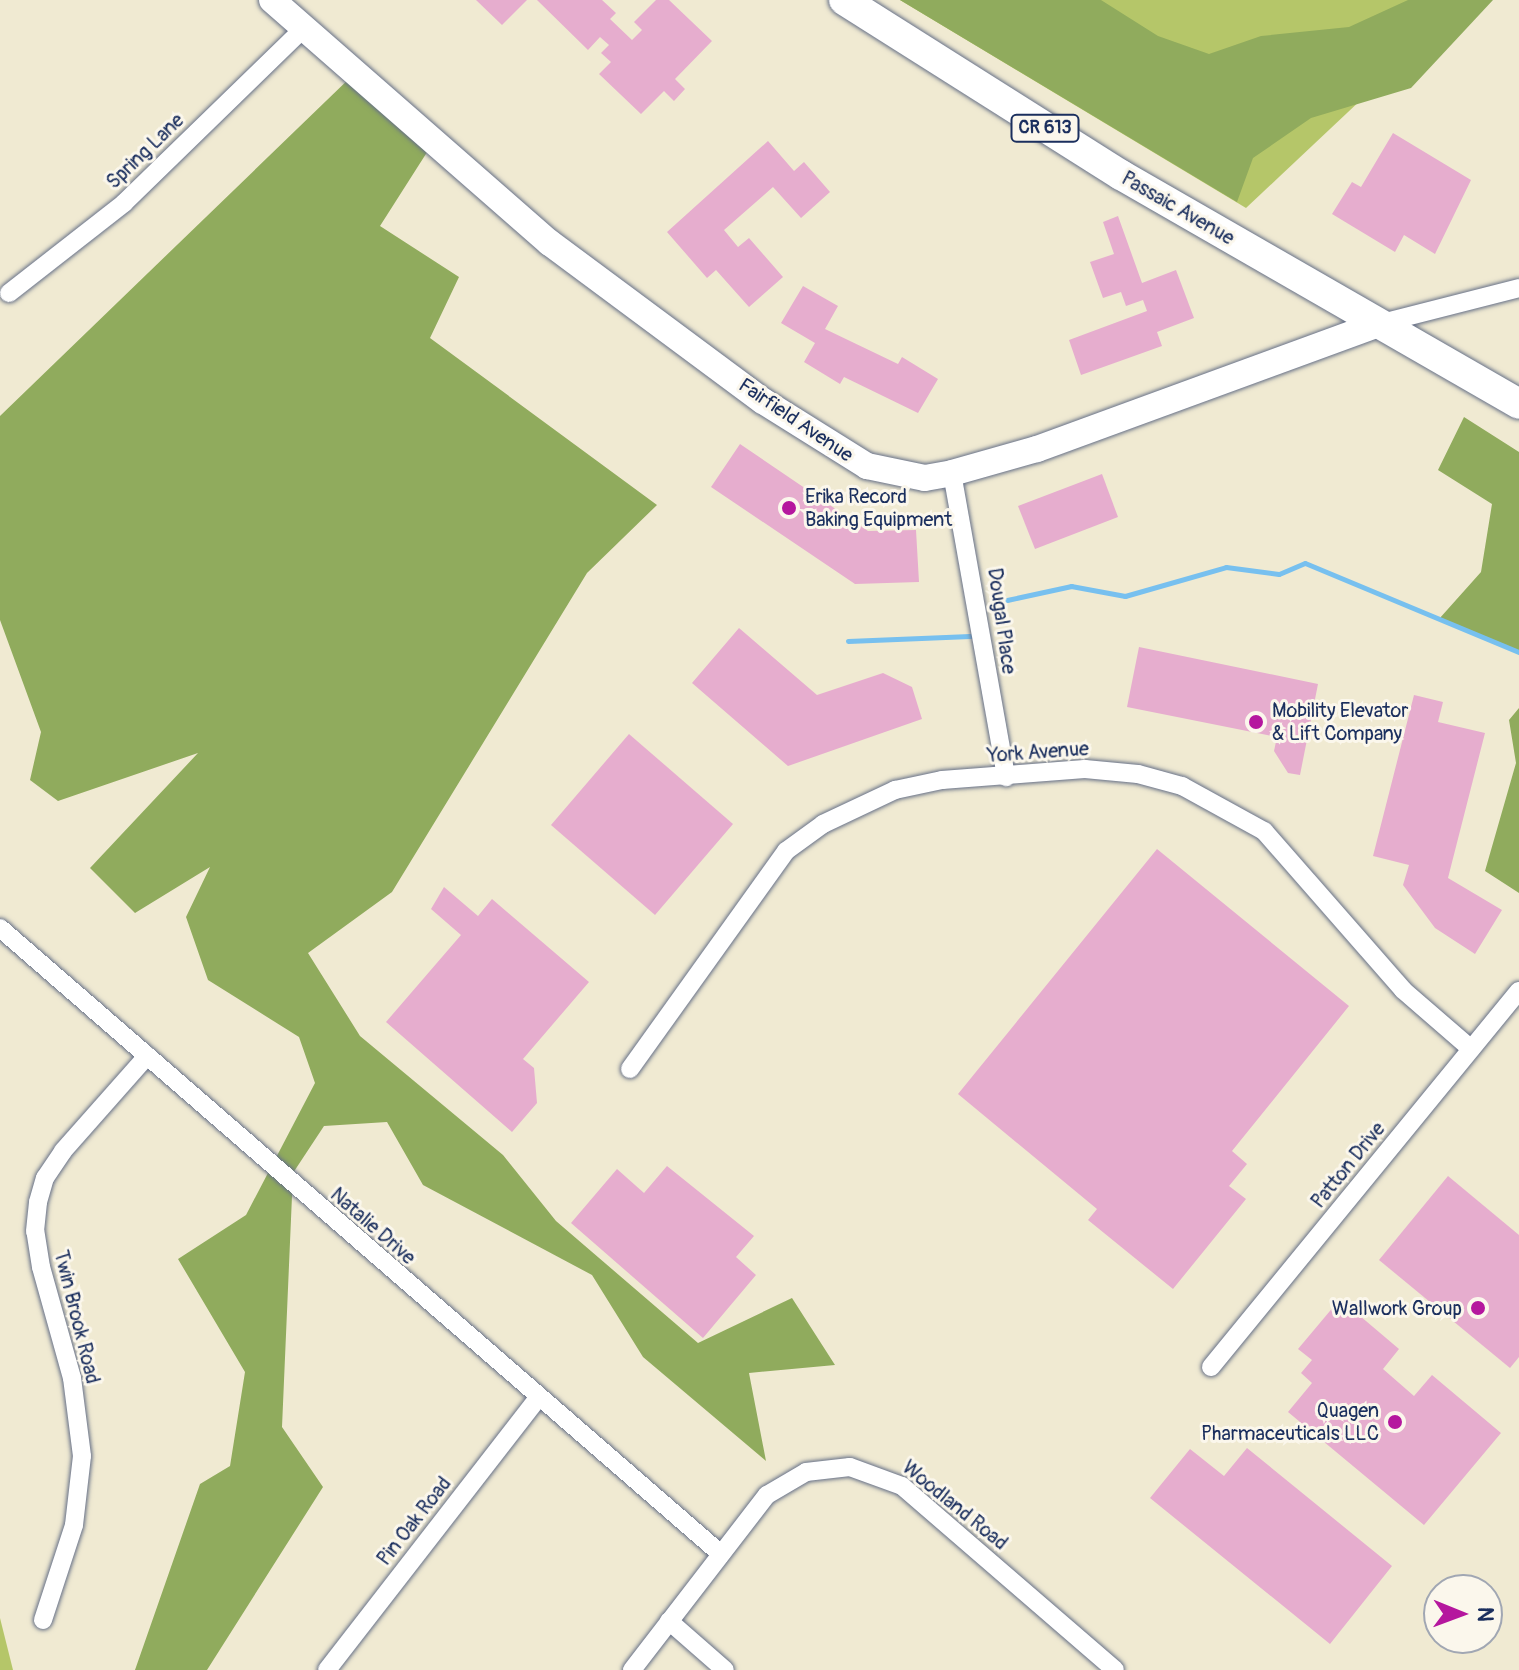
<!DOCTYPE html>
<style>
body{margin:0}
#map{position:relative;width:1519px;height:1670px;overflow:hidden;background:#f0ead2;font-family:Pangolin,sans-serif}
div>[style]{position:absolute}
.green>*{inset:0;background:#b5c669}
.forest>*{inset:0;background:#90ab5d}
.stream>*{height:5px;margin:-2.5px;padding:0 2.5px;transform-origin:2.5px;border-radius:2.5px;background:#77c0ef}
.building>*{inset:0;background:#e6adce}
.roads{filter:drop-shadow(0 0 2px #667087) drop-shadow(0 0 2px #667087)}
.street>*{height:18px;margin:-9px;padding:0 9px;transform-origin:9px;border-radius:9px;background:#fff}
.secondary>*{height:26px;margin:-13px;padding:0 13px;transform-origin:13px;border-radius:13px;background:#fff}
.primary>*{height:30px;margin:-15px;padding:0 15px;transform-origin:15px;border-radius:15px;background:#fff}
.dots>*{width:22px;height:22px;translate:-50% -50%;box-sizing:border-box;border:4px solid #fbf7ec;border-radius:50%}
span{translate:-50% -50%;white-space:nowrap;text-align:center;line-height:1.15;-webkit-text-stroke:6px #fbf7ec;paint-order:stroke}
.shield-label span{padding:2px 6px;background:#fbf7ec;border:2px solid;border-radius:6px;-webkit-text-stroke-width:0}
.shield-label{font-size:18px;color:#1b2f5e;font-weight:700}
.street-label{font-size:20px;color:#1b2f5e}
.poi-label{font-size:20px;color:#1b2f5e}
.left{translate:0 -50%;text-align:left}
.right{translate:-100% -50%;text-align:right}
.north{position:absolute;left:1423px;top:1574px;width:80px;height:80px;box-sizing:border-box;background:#fbf7ec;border:2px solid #a1a7b3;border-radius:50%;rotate:91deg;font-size:22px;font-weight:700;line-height:32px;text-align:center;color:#1b2f5e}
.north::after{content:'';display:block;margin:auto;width:28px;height:36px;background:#b5179e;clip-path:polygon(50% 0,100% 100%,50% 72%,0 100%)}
</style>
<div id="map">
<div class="green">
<i style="clip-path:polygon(900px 0,1467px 0,1246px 208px)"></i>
<i style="clip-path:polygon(0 1618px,13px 1670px,0 1670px)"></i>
</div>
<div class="forest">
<i style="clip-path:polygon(900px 0,1101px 0,1158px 36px,1209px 54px,1261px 36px,1349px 27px,1408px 0,1493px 0,1411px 88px,1311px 118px,1253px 158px,1237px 202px)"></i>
<i style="clip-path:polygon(355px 73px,431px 146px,380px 226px,459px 277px,430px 338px,657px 505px,587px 573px,392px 892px,308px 953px,360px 1036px,503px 1155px,556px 1221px,698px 1343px,792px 1298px,835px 1365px,749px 1373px,766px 1461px,643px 1357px,592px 1275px,423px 1185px,387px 1122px,324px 1126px,293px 1173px,282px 1427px,323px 1487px,207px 1670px,135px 1670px,200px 1484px,230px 1466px,245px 1372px,178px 1259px,246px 1215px,315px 1083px,299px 1037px,208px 980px,186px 917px,210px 867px,135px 913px,90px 868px,198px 753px,58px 801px,30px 780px,41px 732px,0 620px,0 416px)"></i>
<i style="clip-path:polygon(1464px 417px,1519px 452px,1519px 653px,1439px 619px,1481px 572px,1492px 504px,1438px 470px)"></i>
<i style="clip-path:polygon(1519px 708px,1519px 893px,1485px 871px,1516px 763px,1509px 720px)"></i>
</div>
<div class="stream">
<i style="left:1007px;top:600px;width:66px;rotate:-12.3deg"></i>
<i style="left:1071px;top:586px;width:55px;rotate:10.5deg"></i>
<i style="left:1125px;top:596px;width:105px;rotate:-16deg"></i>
<i style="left:1226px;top:567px;width:53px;rotate:7.5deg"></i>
<i style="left:1279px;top:574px;width:28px;rotate:-23deg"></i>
<i style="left:1305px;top:563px;width:232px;rotate:22.6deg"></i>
<i style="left:848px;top:641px;width:122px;rotate:-2.3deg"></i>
</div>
<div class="building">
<i style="clip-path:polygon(476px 0,527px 0,502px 25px)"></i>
<i style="clip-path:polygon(537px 0,602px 0,616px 13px,610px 19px,632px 40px,642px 30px,634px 22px,656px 0,669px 0,712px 41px,675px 79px,685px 89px,674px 101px,664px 91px,641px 114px,599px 74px,611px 62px,601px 53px,609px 45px,600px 37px,588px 50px)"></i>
<i style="clip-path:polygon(1393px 133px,1471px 180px,1435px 254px,1404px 235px,1395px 252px,1332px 214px,1352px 182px,1361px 187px)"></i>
<i style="clip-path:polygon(768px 141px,794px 171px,804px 162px,830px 192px,801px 218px,773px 187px,724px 230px,738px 247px,749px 238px,783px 277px,749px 307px,716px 270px,707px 278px,667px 232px)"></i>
<i style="clip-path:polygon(1118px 216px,1142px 283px,1176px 270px,1194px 318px,1157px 332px,1162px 346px,1081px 375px,1069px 340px,1147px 311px,1143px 300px,1126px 306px,1121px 292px,1103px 298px,1090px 262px,1114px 254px,1103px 222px)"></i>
<i style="clip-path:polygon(803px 286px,838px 306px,825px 329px,898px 364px,902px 357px,938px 379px,918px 413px,844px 377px,840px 384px,804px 362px,815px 343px,781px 323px)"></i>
<i style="clip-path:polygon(740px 444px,868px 531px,916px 530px,919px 582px,855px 584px,711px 487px)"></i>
<i style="clip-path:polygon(1102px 474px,1118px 517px,1035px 549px,1018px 506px)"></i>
<i style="clip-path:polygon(739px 628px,817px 695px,883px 673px,912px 687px,922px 719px,788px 766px,692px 683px)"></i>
<i style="clip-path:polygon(1139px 647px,1318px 684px,1300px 775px,1288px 773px,1274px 751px,1277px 737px,1127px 707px)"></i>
<i style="clip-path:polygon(1414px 695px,1443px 702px,1438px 722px,1485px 733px,1448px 878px,1502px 910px,1475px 954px,1435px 928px,1403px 885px,1409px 865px,1373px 856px)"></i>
<i style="clip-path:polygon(629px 734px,733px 824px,655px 915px,551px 825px)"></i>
<i style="clip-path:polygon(1157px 849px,1349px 1006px,1232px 1151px,1247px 1164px,1229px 1186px,1246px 1199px,1173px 1289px,1088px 1220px,1097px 1209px,958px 1094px)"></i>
<i style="clip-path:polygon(444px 887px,478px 916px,492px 899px,589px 982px,523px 1059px,534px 1068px,537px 1103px,512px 1132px,386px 1022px,461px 935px,431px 909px)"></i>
<i style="clip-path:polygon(667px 1166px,754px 1236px,736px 1257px,756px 1275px,703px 1338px,571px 1223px,617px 1169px,644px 1193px)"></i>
<i style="clip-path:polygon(1448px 1176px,1519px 1235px,1519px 1357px,1510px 1368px,1379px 1260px)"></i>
<i style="clip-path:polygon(1340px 1299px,1399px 1349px,1383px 1369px,1414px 1396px,1432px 1375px,1501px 1433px,1424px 1525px,1288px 1412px,1312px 1383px,1301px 1373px,1312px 1360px,1298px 1349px)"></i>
<i style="clip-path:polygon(1247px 1448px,1392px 1566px,1330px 1644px,1150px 1498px,1190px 1449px,1224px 1476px)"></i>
</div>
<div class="roads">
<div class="street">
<i style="left:9px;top:293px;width:146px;rotate:-38deg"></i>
<i style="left:124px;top:203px;width:248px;rotate:-44.2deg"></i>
<i style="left:1378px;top:324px;width:146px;rotate:-14.3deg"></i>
<i style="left:952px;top:473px;width:309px;rotate:79.9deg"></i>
<i style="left:0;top:928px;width:955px;rotate:40.97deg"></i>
<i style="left:630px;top:1069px;width:268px;rotate:-54.4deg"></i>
<i style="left:786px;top:851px;width:46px;rotate:-36.1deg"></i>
<i style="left:823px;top:824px;width:80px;rotate:-25.3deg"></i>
<i style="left:895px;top:790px;width:48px;rotate:-12deg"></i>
<i style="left:942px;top:780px;width:143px;rotate:-4.4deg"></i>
<i style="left:1085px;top:769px;width:53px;rotate:5.4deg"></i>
<i style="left:1138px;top:774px;width:46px;rotate:15.3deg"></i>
<i style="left:1182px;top:786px;width:94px;rotate:28.8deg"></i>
<i style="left:1264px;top:831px;width:211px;rotate:48.8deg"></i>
<i style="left:1403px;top:990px;width:90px;rotate:40.9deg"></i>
<i style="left:1211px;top:1367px;width:486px;rotate:-50.7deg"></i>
<i style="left:43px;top:1620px;width:100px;rotate:-71.9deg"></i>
<i style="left:74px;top:1525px;width:69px;rotate:-83.4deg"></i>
<i style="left:82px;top:1456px;width:79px;rotate:-97.3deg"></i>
<i style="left:72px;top:1378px;width:115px;rotate:-105.6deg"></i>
<i style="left:41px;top:1267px;width:36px;rotate:-99deg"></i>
<i style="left:35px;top:1231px;width:29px;rotate:-84deg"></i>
<i style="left:38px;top:1202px;width:25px;rotate:-74deg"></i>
<i style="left:45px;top:1178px;width:32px;rotate:-56deg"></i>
<i style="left:63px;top:1151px;width:127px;rotate:-48.5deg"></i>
<i style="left:669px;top:1621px;width:74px;rotate:41.2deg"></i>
<i style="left:327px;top:1670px;width:343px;rotate:-52.2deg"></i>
<i style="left:632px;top:1670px;width:221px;rotate:-52.4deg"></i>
<i style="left:767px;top:1495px;width:45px;rotate:-30.5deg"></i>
<i style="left:806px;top:1472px;width:44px;rotate:-6.5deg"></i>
<i style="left:850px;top:1467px;width:55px;rotate:20.1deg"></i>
<i style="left:902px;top:1486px;width:281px;rotate:40.8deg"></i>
</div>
<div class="secondary">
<i style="left:272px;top:0;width:369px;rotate:41.2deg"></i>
<i style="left:550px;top:243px;width:265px;rotate:36.6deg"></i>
<i style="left:763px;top:401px;width:123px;rotate:32deg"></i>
<i style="left:867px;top:466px;width:59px;rotate:11.7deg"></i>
<i style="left:925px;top:478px;width:27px;rotate:-10deg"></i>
<i style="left:952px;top:473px;width:88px;rotate:-15.8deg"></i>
<i style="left:1037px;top:449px;width:363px;rotate:-20.1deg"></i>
</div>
<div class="primary">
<i style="left:844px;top:0;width:328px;rotate:32.3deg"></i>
<i style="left:1121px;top:175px;width:459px;rotate:29.9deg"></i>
</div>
</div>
<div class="dots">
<i style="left:789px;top:508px;background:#b5179e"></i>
<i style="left:1256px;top:722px;background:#b5179e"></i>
<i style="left:1478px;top:1308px;background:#b5179e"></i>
<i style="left:1395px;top:1422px;background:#b5179e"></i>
</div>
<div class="shield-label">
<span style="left:1045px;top:128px">CR 613</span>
</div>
<div class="street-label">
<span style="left:145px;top:151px;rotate:-44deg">Spring Lane</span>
<span style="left:1178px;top:208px;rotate:30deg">Passaic Avenue</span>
<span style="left:796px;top:420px;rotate:34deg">Fairfield Avenue</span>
<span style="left:1002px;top:621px;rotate:82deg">Dougal Place</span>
<span style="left:1038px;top:752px;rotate:-4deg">York Avenue</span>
<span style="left:1348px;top:1165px;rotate:-51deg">Patton Drive</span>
<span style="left:373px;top:1226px;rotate:41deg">Natalie Drive</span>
<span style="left:77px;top:1317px;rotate:76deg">Twin Brook Road</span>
<span style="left:955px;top:1505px;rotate:39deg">Woodland Road</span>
<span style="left:414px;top:1521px;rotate:-52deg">Pin Oak Road</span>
</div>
<div class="poi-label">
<span class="left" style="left:805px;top:508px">Erika Record<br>Baking Equipment</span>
<span class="left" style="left:1272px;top:722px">Mobility Elevator<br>&amp; Lift Company</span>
<span class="right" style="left:1462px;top:1308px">Wallwork Group</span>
<span class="right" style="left:1379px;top:1422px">Quagen<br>Pharmaceuticals LLC</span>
</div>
<div class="north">N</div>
</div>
